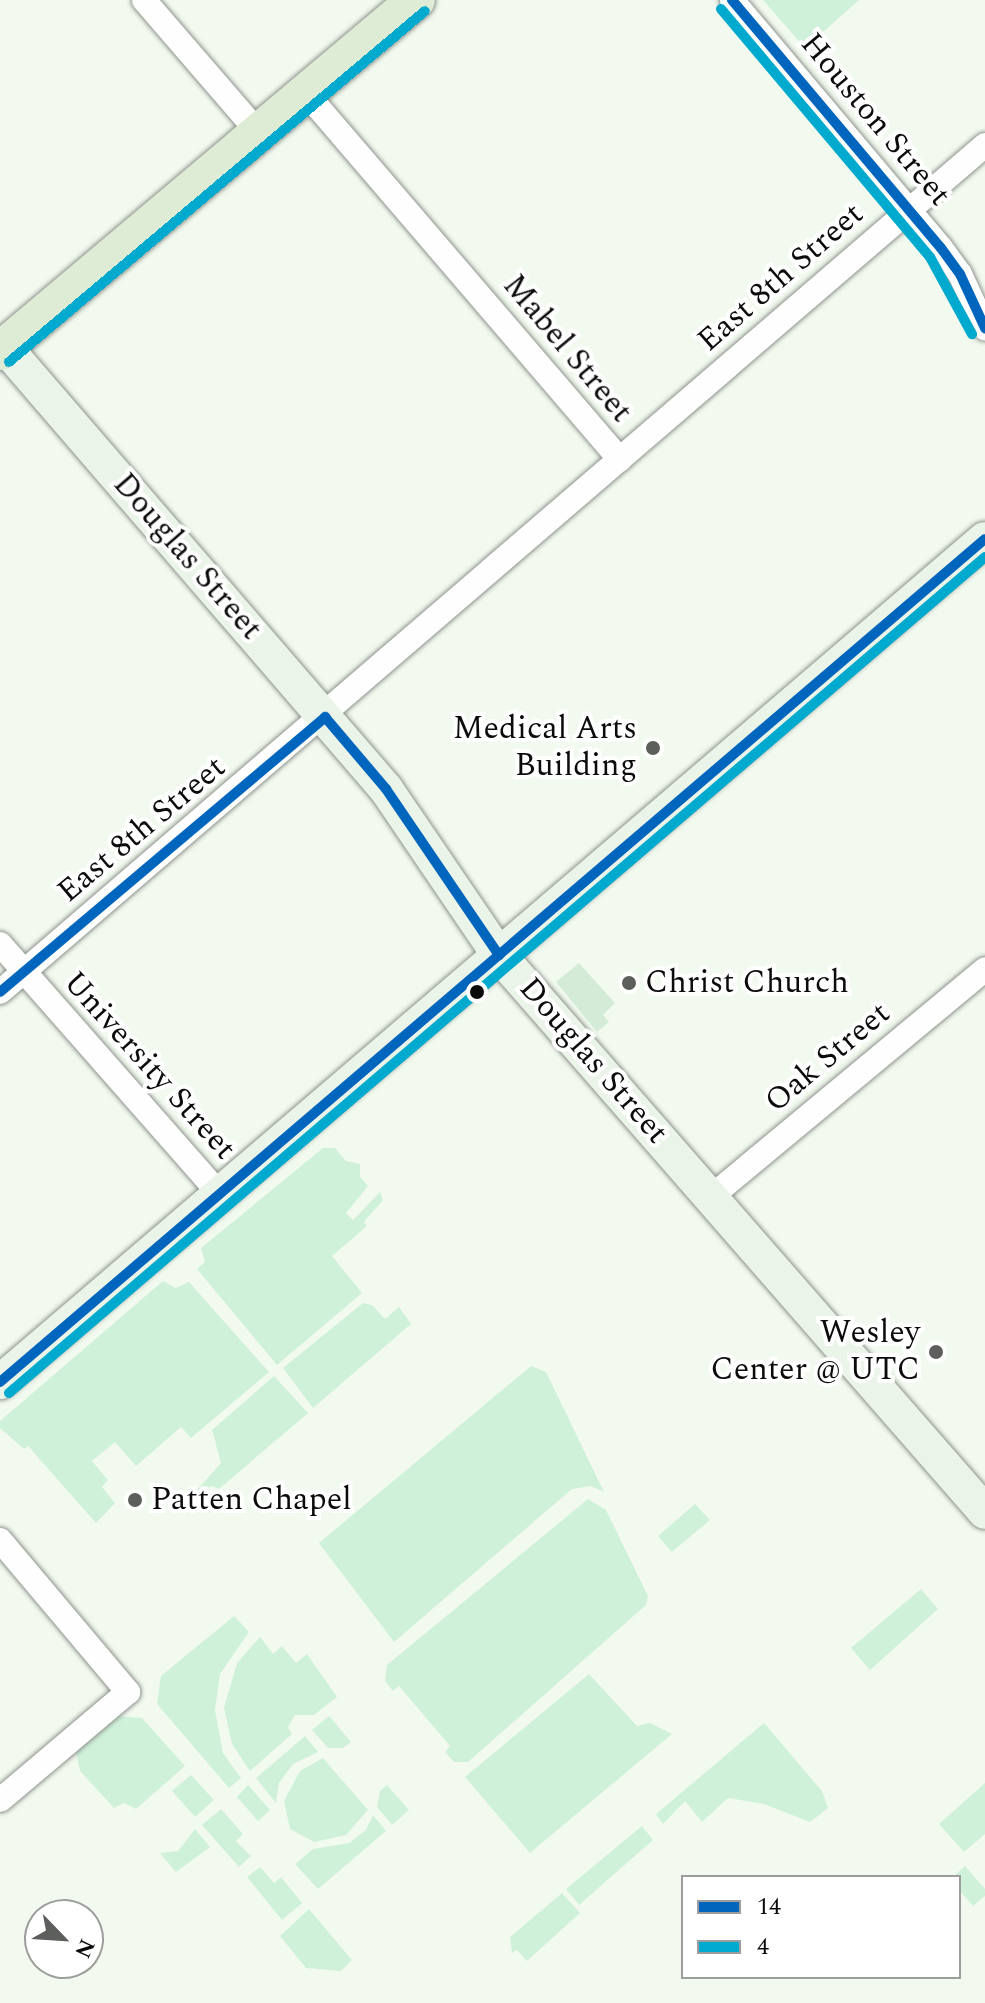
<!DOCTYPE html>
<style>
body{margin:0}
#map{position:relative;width:985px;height:2003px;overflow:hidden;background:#f2faef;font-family:Spectral,serif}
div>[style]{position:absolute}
.green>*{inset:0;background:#cff1d9}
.cemetery>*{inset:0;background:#d4ecd7}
.roads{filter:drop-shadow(0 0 2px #8f938e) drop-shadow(0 0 2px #8f938e)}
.street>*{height:24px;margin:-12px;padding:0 12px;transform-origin:12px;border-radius:12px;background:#fdfefd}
.secondary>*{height:34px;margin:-17px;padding:0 17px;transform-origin:17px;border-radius:17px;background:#ebf4e8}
.primary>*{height:38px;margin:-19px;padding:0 19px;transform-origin:19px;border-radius:19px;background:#deecd6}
.bus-1>*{height:10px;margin:-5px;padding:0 5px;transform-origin:5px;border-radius:5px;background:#0065bd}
.bus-2>*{height:10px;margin:-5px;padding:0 5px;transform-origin:5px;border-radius:5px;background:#00a9ce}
.dots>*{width:22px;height:22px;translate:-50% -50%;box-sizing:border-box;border:4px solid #fff;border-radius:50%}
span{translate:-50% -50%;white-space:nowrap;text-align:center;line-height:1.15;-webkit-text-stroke:8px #fff;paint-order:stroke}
.street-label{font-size:32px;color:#0b0b0b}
.poi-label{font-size:32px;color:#0b0b0b}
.right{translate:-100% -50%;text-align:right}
.left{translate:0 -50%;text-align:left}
.legend{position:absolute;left:681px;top:1875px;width:280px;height:104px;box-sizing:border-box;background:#fff;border:2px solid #9d9d9d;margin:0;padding:10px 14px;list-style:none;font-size:24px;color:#0b0b0b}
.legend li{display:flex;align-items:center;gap:16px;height:40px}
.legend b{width:40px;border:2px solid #9d9d9d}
.north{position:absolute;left:24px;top:1899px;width:80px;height:80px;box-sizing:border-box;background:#fff;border:2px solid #9d9d9d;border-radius:50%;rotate:115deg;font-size:22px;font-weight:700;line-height:32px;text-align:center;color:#0b0b0b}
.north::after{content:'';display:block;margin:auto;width:28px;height:36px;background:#5c5f5b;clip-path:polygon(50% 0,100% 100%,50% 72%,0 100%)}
</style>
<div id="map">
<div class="green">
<i style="clip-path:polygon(763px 0,859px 0,805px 48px)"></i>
<i style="clip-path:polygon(323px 1148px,335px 1148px,346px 1161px,360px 1164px,360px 1177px,368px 1186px,346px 1213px,353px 1220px,380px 1192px,383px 1200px,364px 1222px,367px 1226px,332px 1256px,362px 1293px,277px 1365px,197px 1269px,205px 1262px,201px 1248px)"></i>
<i style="clip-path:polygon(163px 1281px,176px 1288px,189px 1282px,269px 1372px,191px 1438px,181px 1427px,136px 1466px,115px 1442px,92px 1461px,108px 1480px,102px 1487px,115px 1503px,96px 1523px,28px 1446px,24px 1449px,0 1428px,0 1421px)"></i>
<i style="clip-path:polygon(363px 1303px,372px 1305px,385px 1319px,399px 1307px,411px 1324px,313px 1408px,283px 1368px)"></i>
<i style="clip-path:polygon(531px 1366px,546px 1372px,604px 1492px,591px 1486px,572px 1489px,394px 1642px,319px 1543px)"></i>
<i style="clip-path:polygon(274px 1376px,308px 1413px,219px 1489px,213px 1486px,196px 1491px,221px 1463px,212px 1430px)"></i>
<i style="clip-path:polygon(588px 1499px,606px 1510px,648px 1596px,646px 1605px,468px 1762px,454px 1762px,445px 1752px,450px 1746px,399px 1686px,393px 1691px,385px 1681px,387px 1665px)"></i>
<i style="clip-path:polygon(695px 1504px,710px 1520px,672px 1552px,658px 1536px)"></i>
<i style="clip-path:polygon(921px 1589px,938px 1609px,870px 1670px,851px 1648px)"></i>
<i style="clip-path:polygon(234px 1616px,249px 1632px,220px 1674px,215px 1710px,223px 1753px,241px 1778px,229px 1788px,157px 1704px,161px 1676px)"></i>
<i style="clip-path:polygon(260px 1637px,273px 1654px,282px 1646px,296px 1663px,307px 1654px,337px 1697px,314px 1715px,295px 1715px,288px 1727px,292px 1734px,250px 1771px,232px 1744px,224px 1708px,237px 1663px)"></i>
<i style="clip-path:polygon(589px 1674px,637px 1726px,650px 1723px,672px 1734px,530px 1853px,465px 1777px)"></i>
<i style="clip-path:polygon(114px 1716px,142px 1718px,185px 1766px,136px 1809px,124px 1803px,114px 1808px,80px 1771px,76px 1752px)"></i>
<i style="clip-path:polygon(329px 1716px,351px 1742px,343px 1748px,328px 1748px,312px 1730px)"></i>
<i style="clip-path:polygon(764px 1723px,822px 1791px,828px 1808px,810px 1822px,764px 1804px,728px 1798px,702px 1822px,685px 1801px,663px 1824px,656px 1814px)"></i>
<i style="clip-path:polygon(305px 1736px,318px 1752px,293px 1764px,279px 1783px,276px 1803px,256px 1778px)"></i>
<i style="clip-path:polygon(323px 1758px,368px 1810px,346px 1835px,314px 1842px,290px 1829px,284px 1801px,300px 1771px)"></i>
<i style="clip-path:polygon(191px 1775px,214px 1800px,195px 1817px,172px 1791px)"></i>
<i style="clip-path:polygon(985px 1783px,985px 1834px,964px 1852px,939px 1824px)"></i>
<i style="clip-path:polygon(248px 1785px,270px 1810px,258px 1821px,237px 1797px)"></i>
<i style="clip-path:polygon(387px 1785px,409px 1810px,392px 1825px,377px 1807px,380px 1791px)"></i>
<i style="clip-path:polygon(221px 1809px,243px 1834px,236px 1841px,251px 1856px,239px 1867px,202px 1825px)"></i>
<i style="clip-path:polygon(373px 1815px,386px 1831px,318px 1889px,295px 1864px,313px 1849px,349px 1843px,366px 1830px)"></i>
<i style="clip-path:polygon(642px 1826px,653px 1840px,579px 1905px,566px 1889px)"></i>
<i style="clip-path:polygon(195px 1829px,210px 1847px,176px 1872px,160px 1853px,178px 1851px)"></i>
<i style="clip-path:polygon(965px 1866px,985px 1889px,985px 1896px,973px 1906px,959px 1890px,959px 1877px,953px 1877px)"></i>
<i style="clip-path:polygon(260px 1867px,274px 1883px,281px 1877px,302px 1903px,282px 1920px,247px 1877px)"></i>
<i style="clip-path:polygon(562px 1893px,580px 1913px,527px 1961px,517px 1950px,512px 1953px,510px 1937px)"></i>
<i style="clip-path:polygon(309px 1909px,352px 1960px,341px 1971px,306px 1968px,280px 1936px)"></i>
</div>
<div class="cemetery">
<i style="clip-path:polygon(579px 963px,615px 1003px,603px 1015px,609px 1022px,597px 1032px,556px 982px)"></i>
</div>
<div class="roads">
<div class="street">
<i style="left:144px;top:0;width:174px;rotate:49.2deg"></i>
<i style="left:732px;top:0;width:324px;rotate:49.9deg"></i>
<i style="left:941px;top:248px;width:32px;rotate:54deg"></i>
<i style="left:960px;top:274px;width:60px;rotate:65.2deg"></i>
<i style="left:305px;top:92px;width:484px;rotate:49.4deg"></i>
<i style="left:0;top:944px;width:333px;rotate:48.7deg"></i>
<i style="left:0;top:992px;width:1299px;rotate:-40.69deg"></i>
<i style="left:712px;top:1196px;width:355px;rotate:-39.7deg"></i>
<i style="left:0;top:1540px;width:199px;rotate:49.9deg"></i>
<i style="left:128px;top:1692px;width:167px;rotate:139.8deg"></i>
</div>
<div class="secondary">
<i style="left:5px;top:347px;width:584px;rotate:49.24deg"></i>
<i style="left:386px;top:789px;width:201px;rotate:55.8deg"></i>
<i style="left:499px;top:955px;width:739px;rotate:48.89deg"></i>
<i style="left:0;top:1382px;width:1296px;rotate:-40.56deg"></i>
</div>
<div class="primary">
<i style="left:0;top:351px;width:544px;rotate:-40.16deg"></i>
</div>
</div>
<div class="bus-1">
<i style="left:732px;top:0;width:324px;rotate:49.9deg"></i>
<i style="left:941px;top:248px;width:32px;rotate:54deg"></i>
<i style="left:960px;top:274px;width:60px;rotate:65.2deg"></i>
<i style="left:0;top:992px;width:426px;rotate:-40.2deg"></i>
<i style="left:325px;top:717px;width:94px;rotate:49.7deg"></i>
<i style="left:386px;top:789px;width:201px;rotate:55.8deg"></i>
<i style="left:0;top:1382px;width:1296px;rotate:-40.56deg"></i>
</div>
<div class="bus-2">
<i style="left:721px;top:9px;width:324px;rotate:49.9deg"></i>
<i style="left:930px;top:257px;width:88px;rotate:61.4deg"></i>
<i style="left:9px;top:362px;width:544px;rotate:-40.16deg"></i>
<i style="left:9px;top:1393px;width:1285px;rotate:-40.58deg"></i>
</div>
<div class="dots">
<i style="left:653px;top:748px;background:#5c5f5b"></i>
<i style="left:629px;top:983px;background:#5c5f5b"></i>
<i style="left:477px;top:992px;background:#0b0b0b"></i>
<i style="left:936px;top:1352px;background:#5c5f5b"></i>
<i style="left:135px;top:1500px;background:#5c5f5b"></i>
</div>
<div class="street-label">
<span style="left:875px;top:120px;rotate:50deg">Houston Street</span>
<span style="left:781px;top:278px;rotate:-41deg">East 8th Street</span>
<span style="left:567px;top:349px;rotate:50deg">Mabel Street</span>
<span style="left:187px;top:557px;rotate:49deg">Douglas Street</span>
<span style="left:142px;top:830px;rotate:-40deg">East 8th Street</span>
<span style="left:828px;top:1058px;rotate:-40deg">Oak Street</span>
<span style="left:593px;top:1061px;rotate:49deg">Douglas Street</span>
<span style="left:149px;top:1066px;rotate:48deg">University Street</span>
</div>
<div class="poi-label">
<span class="right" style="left:637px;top:748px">Medical Arts<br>Building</span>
<span class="left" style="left:645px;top:983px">Christ Church</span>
<span class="right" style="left:920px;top:1352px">Wesley<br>Center @ UTC</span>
<span class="left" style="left:151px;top:1500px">Patten Chapel</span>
</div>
<ul class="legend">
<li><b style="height:10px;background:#0065bd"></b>14</li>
<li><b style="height:10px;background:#00a9ce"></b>4</li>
</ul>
<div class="north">N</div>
</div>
